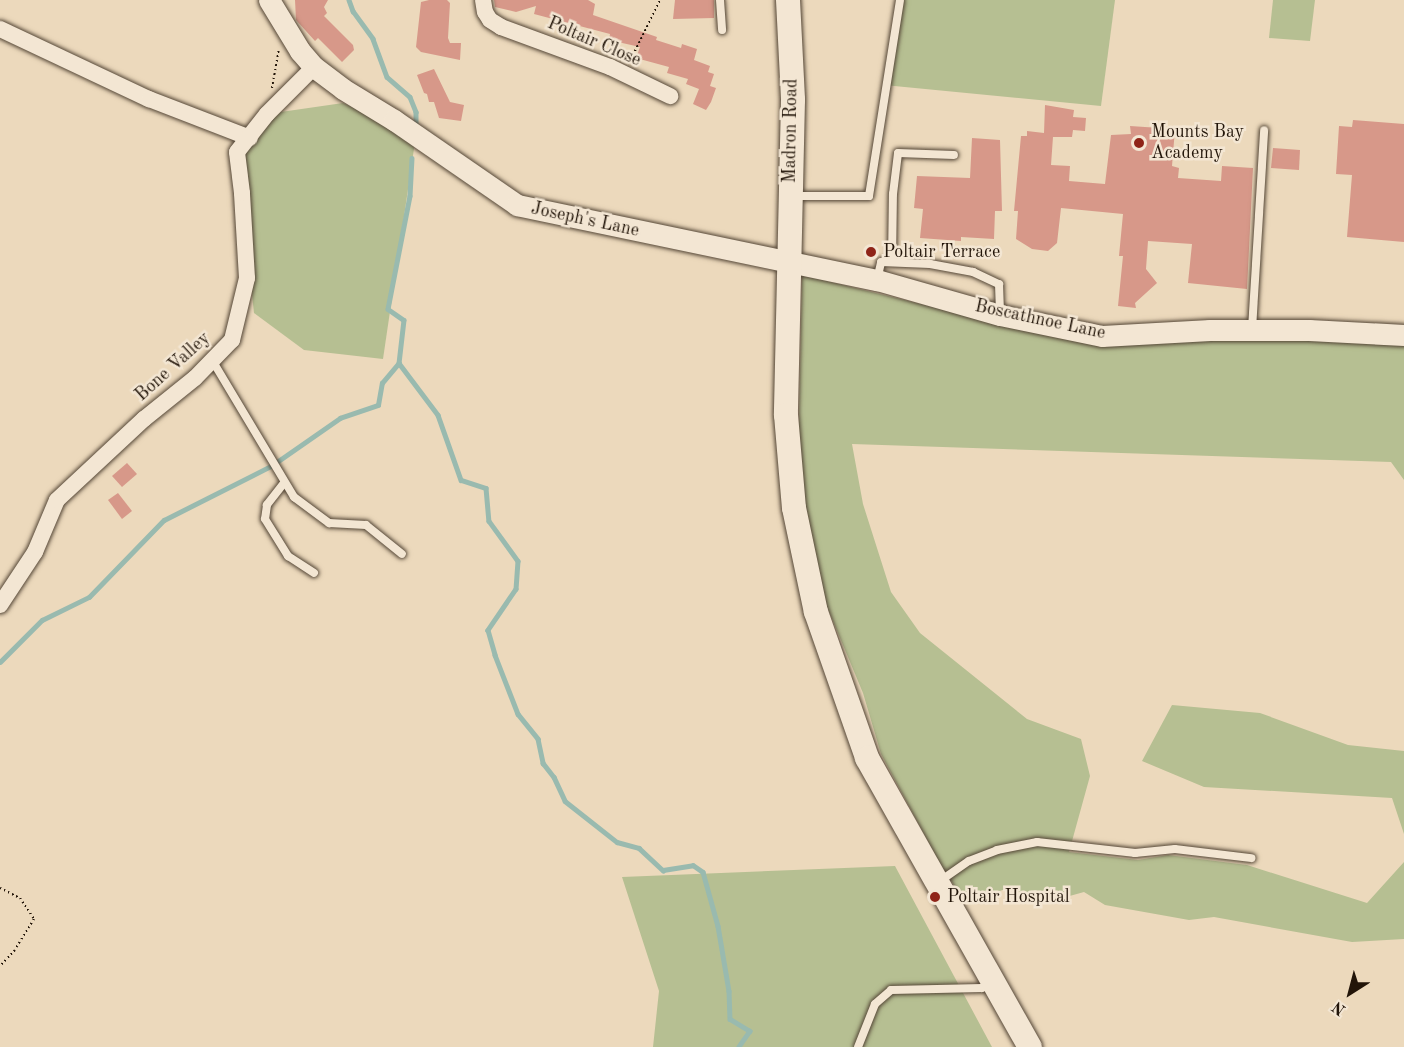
<!DOCTYPE html>
<style>
body{margin:0}
#map{position:relative;width:1404px;height:1047px;overflow:hidden;background:#ecd9bc;font-family:"Old Standard TT",serif}
div>[style]{position:absolute}
.green>*{inset:0;background:#b6bf92}
.stream>*{height:4.5px;margin:-2.25px;padding:0 2.25px;transform-origin:2.25px;border-radius:2.25px;background:#99baaf}
.building>*{inset:0;background:#d79889}
.path>*{height:2px;margin-top:-1px;transform-origin:0;background:repeating-linear-gradient(90deg,#221509 0 1.5px,transparent 0 4.5px)}
.roads{filter:drop-shadow(0 0 2px #544636) drop-shadow(0 0 2px #544636)}
.service>*{height:8px;margin:-4px;padding:0 4px;transform-origin:4px;border-radius:4px;background:#f3e6d3}
.minor>*{height:16px;margin:-8px;padding:0 8px;transform-origin:8px;border-radius:8px;background:#f3e6d3}
.tertiary>*{height:21px;margin:-10.5px;padding:0 10.5px;transform-origin:10.5px;border-radius:10.5px;background:#f3e6d3}
.secondary>*{height:24px;margin:-12px;padding:0 12px;transform-origin:12px;border-radius:12px;background:#f3e6d3}
.dots>*{width:16px;height:16px;translate:-50% -50%;box-sizing:border-box;border:3px solid #f3e6d3;border-radius:50%}
span{translate:-50% -50%;white-space:nowrap;text-align:center;line-height:1.15;-webkit-text-stroke:5px #f3e6d3;paint-order:stroke}
.street-label{font-size:18px;color:#221509}
.poi-label{font-size:18px;color:#221509}
.left{translate:0 -50%;text-align:left}
.north{position:absolute;left:1320px;top:963px;width:60px;height:60px;-webkit-text-stroke:4px #f3e6d3;paint-order:stroke;rotate:216deg;font-size:16px;font-weight:700;line-height:24px;text-align:center;color:#221509}
.north::after{content:'';display:block;margin:auto;width:21px;height:27px;background:#221509;clip-path:polygon(50% 0,100% 100%,50% 72%,0 100%)}
</style>
<div id="map">
<div class="green">
<i style="clip-path:polygon(897px 0,1115px 0,1101px 106px,884px 85px)"></i>
<i style="clip-path:polygon(1273px 0,1315px 0,1310px 41px,1269px 38px)"></i>
<i style="clip-path:polygon(343px 103px,416px 135px,383px 359px,304px 350px,254px 313px,237px 152px,267px 114px)"></i>
<i style="clip-path:polygon(802px 275px,1011px 326px,1111px 346px,1227px 337px,1404px 344px,1404px 480px,1391px 462px,852px 444px,863px 504px,891px 592px,920px 633px,1027px 719px,1081px 739px,1090px 776px,1069px 852px,1138px 860px,1168px 855px,1247px 865px,1367px 903px,1404px 862px,1404px 939px,1352px 942px,1214px 917px,1189px 920px,1105px 905px,1084px 892px,1048px 902px,1009px 888px,965px 902px,939px 862px,881px 754px,863px 693px,825px 602px,798px 476px)"></i>
<i style="clip-path:polygon(1172px 705px,1260px 713px,1348px 745px,1404px 751px,1404px 834px,1392px 798px,1204px 787px,1142px 761px)"></i>
<i style="clip-path:polygon(895px 866px,992px 1047px,653px 1047px,659px 991px,622px 877px)"></i>
</div>
<div class="stream">
<i style="left:349px;top:0;width:12px;rotate:70deg"></i>
<i style="left:353px;top:11px;width:34px;rotate:54deg"></i>
<i style="left:373px;top:39px;width:40px;rotate:69.8deg"></i>
<i style="left:387px;top:77px;width:30px;rotate:41deg"></i>
<i style="left:410px;top:97px;width:16px;rotate:68deg"></i>
<i style="left:416px;top:112px;width:14px;rotate:90deg"></i>
<i style="left:412px;top:158px;width:38px;rotate:93deg"></i>
<i style="left:410px;top:196px;width:115px;rotate:101deg"></i>
<i style="left:388px;top:309px;width:19px;rotate:35deg"></i>
<i style="left:404px;top:320px;width:43px;rotate:96.6deg"></i>
<i style="left:399px;top:363px;width:65px;rotate:53.1deg"></i>
<i style="left:438px;top:415px;width:69px;rotate:70.5deg"></i>
<i style="left:461px;top:480px;width:26px;rotate:18deg"></i>
<i style="left:486px;top:488px;width:33px;rotate:85deg"></i>
<i style="left:489px;top:521px;width:49px;rotate:54.1deg"></i>
<i style="left:518px;top:561px;width:28px;rotate:94deg"></i>
<i style="left:516px;top:589px;width:50px;rotate:124.3deg"></i>
<i style="left:488px;top:630px;width:26px;rotate:74deg"></i>
<i style="left:495px;top:655px;width:63px;rotate:68.7deg"></i>
<i style="left:518px;top:714px;width:32px;rotate:51deg"></i>
<i style="left:538px;top:739px;width:25px;rotate:78deg"></i>
<i style="left:543px;top:763px;width:18px;rotate:52deg"></i>
<i style="left:554px;top:777px;width:26px;rotate:65deg"></i>
<i style="left:565px;top:801px;width:66px;rotate:38.3deg"></i>
<i style="left:617px;top:842px;width:23px;rotate:15deg"></i>
<i style="left:639px;top:848px;width:33px;rotate:43deg"></i>
<i style="left:663px;top:870px;width:30px;rotate:-9deg"></i>
<i style="left:693px;top:865px;width:12px;rotate:35deg"></i>
<i style="left:703px;top:872px;width:56px;rotate:74.5deg"></i>
<i style="left:718px;top:926px;width:66px;rotate:80.4deg"></i>
<i style="left:729px;top:991px;width:28px;rotate:88deg"></i>
<i style="left:730px;top:1019px;width:23px;rotate:31deg"></i>
<i style="left:750px;top:1031px;width:19px;rotate:125deg"></i>
<i style="left:0;top:662px;width:59px;rotate:-45deg"></i>
<i style="left:42px;top:620px;width:52px;rotate:-26.1deg"></i>
<i style="left:89px;top:597px;width:107px;rotate:-45.8deg"></i>
<i style="left:164px;top:520px;width:120px;rotate:-26.8deg"></i>
<i style="left:271px;top:466px;width:84px;rotate:-34.8deg"></i>
<i style="left:340px;top:418px;width:40px;rotate:-18.9deg"></i>
<i style="left:378px;top:405px;width:22px;rotate:-80deg"></i>
<i style="left:382px;top:383px;width:26px;rotate:-50deg"></i>
</div>
<div class="building">
<i style="clip-path:polygon(295px 0,328px 0,324px 7px,327px 13px,324px 16px,353px 45px,354px 50px,342px 62px,318px 38px,315px 41px,296px 20px)"></i>
<i style="clip-path:polygon(429px 0,447px 0,450px 3px,448px 38px,450px 43px,461px 43px,460px 60px,421px 52px,416px 47px,421px 2px)"></i>
<i style="clip-path:polygon(494px 0,588px 0,595px 4px,593px 15px,657px 37px,656px 40px,681px 48px,682px 44px,697px 49px,694px 60px,710px 66px,708px 72px,714px 74px,710px 86px,716px 88px,711px 102px,706px 110px,693px 104px,699px 89px,686px 84px,688px 79px,667px 73px,669px 67px,636px 58px,640px 47px,609px 40px,610px 34px,534px 14px,536px 6px,516px 12px,495px 7px)"></i>
<i style="clip-path:polygon(675px 0,714px 0,714px 18px,673px 19px)"></i>
<i style="clip-path:polygon(434px 69px,450px 102px,464px 105px,461px 121px,439px 118px,434px 102px,429px 102px,427px 94px,424px 93px,417px 75px)"></i>
<i style="clip-path:polygon(1045px 105px,1074px 110px,1073px 117px,1086px 118px,1085px 131px,1073px 130px,1072px 137px,1053px 137px,1051px 165px,1070px 166px,1069px 181px,1105px 184px,1111px 135px,1131px 134px,1130px 126px,1175px 129px,1172px 166px,1179px 168px,1178px 178px,1221px 181px,1222px 166px,1253px 168px,1247px 289px,1188px 283px,1192px 244px,1148px 241px,1146px 269px,1157px 283px,1135px 303px,1136px 308px,1118px 306px,1123px 256px,1119px 256px,1123px 214px,1061px 208px,1057px 243px,1048px 251px,1032px 249px,1016px 239px,1018px 211px,1014px 211px,1021px 136px,1027px 136px,1027px 131px,1044px 133px)"></i>
<i style="clip-path:polygon(1353px 120px,1404px 124px,1404px 242px,1347px 237px,1352px 175px,1336px 174px,1339px 126px,1352px 127px)"></i>
<i style="clip-path:polygon(972px 138px,1000px 140px,1002px 211px,995px 211px,994px 239px,961px 237px,961px 241px,920px 238px,923px 209px,914px 208px,917px 176px,970px 178px)"></i>
<i style="clip-path:polygon(1273px 148px,1300px 150px,1299px 170px,1271px 168px)"></i>
<i style="clip-path:polygon(127px 463px,137px 474px,122px 487px,112px 476px)"></i>
<i style="clip-path:polygon(118px 493px,132px 511px,122px 519px,108px 500px)"></i>
</div>
<div class="path">
<i style="left:631px;top:59px;width:66px;rotate:-63.8deg"></i>
<i style="left:272px;top:88px;width:39px;rotate:-80deg"></i>
<i style="left:0;top:888px;width:22px;rotate:27deg"></i>
<i style="left:20px;top:898px;width:25px;rotate:56deg"></i>
<i style="left:34px;top:919px;width:36px;rotate:122deg"></i>
<i style="left:15px;top:950px;width:22px;rotate:133deg"></i>
</div>
<div class="roads">
<div class="service">
<i style="left:720px;top:0;width:30px;rotate:86deg"></i>
<i style="left:792px;top:196px;width:77px"></i>
<i style="left:869px;top:196px;width:198px;rotate:-81deg"></i>
<i style="left:892px;top:262px;width:68px;rotate:-89.2deg"></i>
<i style="left:893px;top:194px;width:41px;rotate:-83deg"></i>
<i style="left:898px;top:153px;width:56px;rotate:2deg"></i>
<i style="left:877px;top:280px;width:18px;rotate:-77deg"></i>
<i style="left:881px;top:262px;width:49px;rotate:2.3deg"></i>
<i style="left:930px;top:264px;width:44px;rotate:10.5deg"></i>
<i style="left:973px;top:272px;width:29px;rotate:25deg"></i>
<i style="left:999px;top:284px;width:30px;rotate:88deg"></i>
<i style="left:1252px;top:329px;width:199px;rotate:-86.5deg"></i>
<i style="left:212px;top:360px;width:160px;rotate:59.1deg"></i>
<i style="left:294px;top:497px;width:44px;rotate:36.6deg"></i>
<i style="left:329px;top:523px;width:37px;rotate:3deg"></i>
<i style="left:366px;top:525px;width:46px;rotate:38.9deg"></i>
<i style="left:284px;top:483px;width:28px;rotate:128deg"></i>
<i style="left:267px;top:505px;width:14px;rotate:98deg"></i>
<i style="left:265px;top:519px;width:44px;rotate:58.1deg"></i>
<i style="left:288px;top:556px;width:31px;rotate:33deg"></i>
<i style="left:940px;top:881px;width:35px;rotate:-35deg"></i>
<i style="left:969px;top:861px;width:30px;rotate:-21deg"></i>
<i style="left:997px;top:850px;width:41px;rotate:-11.3deg"></i>
<i style="left:1037px;top:842px;width:99px;rotate:6.4deg"></i>
<i style="left:1135px;top:853px;width:40px;rotate:-5.7deg"></i>
<i style="left:1175px;top:849px;width:77px;rotate:6.8deg"></i>
<i style="left:858px;top:1047px;width:46px;rotate:-68.4deg"></i>
<i style="left:875px;top:1004px;width:21px;rotate:-41deg"></i>
<i style="left:891px;top:990px;width:91px;rotate:-1.3deg"></i>
<i style="left:982px;top:988px;width:10px;rotate:-29deg"></i>
</div>
<div class="minor">
<i style="left:483px;top:0;width:12px;rotate:81deg"></i>
<i style="left:485px;top:12px;width:9px;rotate:58deg"></i>
<i style="left:490px;top:20px;width:13px;rotate:32deg"></i>
<i style="left:501px;top:27px;width:116px;rotate:20.2deg"></i>
<i style="left:610px;top:67px;width:67px;rotate:25.8deg"></i>
<i style="left:0;top:29px;width:165px;rotate:25.2deg"></i>
<i style="left:149px;top:99px;width:108px;rotate:21.1deg"></i>
<i style="left:0;top:605px;width:64px;rotate:-56.6deg"></i>
<i style="left:35px;top:552px;width:56px;rotate:-67.1deg"></i>
<i style="left:57px;top:500px;width:119px;rotate:-43deg"></i>
<i style="left:144px;top:419px;width:65px;rotate:-38.8deg"></i>
<i style="left:195px;top:378px;width:53px;rotate:-45.8deg"></i>
<i style="left:232px;top:340px;width:64px;rotate:-76.4deg"></i>
<i style="left:247px;top:278px;width:85px;rotate:-93.4deg"></i>
<i style="left:242px;top:193px;width:41px;rotate:-97deg"></i>
<i style="left:237px;top:152px;width:48px;rotate:-51.7deg"></i>
<i style="left:267px;top:114px;width:66px;rotate:-45deg"></i>
</div>
<div class="tertiary">
<i style="left:269px;top:0;width:60px;rotate:58.7deg"></i>
<i style="left:300px;top:51px;width:21px;rotate:49deg"></i>
<i style="left:314px;top:67px;width:36px;rotate:37deg"></i>
<i style="left:343px;top:89px;width:60px;rotate:31.3deg"></i>
<i style="left:394px;top:120px;width:150px;rotate:34.6deg"></i>
<i style="left:517px;top:205px;width:368px;rotate:11.8deg"></i>
<i style="left:877px;top:280px;width:128px;rotate:15.9deg"></i>
<i style="left:1000px;top:315px;width:104px;rotate:11.6deg"></i>
<i style="left:1102px;top:336px;width:108px;rotate:-3.2deg"></i>
<i style="left:1210px;top:330px;width:99px"></i>
<i style="left:1309px;top:330px;width:95px;rotate:3deg"></i>
</div>
<div class="secondary">
<i style="left:788px;top:0;width:100px;rotate:87.1deg"></i>
<i style="left:793px;top:100px;width:315px;rotate:91.3deg"></i>
<i style="left:786px;top:415px;width:93px;rotate:85.1deg"></i>
<i style="left:794px;top:508px;width:106px;rotate:78.1deg"></i>
<i style="left:816px;top:612px;width:155px;rotate:70.7deg"></i>
<i style="left:867px;top:758px;width:332px;rotate:60.6deg"></i>
</div>
</div>
<div class="dots">
<i style="left:1139px;top:143px;background:#8f2418"></i>
<i style="left:871px;top:252px;background:#8f2418"></i>
<i style="left:935px;top:897px;background:#8f2418"></i>
</div>
<div class="street-label">
<span style="left:594px;top:42px;rotate:23deg">Poltair Close</span>
<span style="left:791px;top:131px;rotate:-89deg">Madron Road</span>
<span style="left:585px;top:220px;rotate:12deg">Joseph's Lane</span>
<span style="left:1040px;top:320px;rotate:12deg">Boscathnoe Lane</span>
<span style="left:173px;top:367px;rotate:-42deg">Bone Valley</span>
</div>
<div class="poi-label">
<span class="left" style="left:1151px;top:143px">Mounts Bay<br>Academy</span>
<span class="left" style="left:883px;top:252px">Poltair Terrace</span>
<span class="left" style="left:947px;top:897px">Poltair Hospital</span>
</div>
<div class="north">N</div>
</div>
